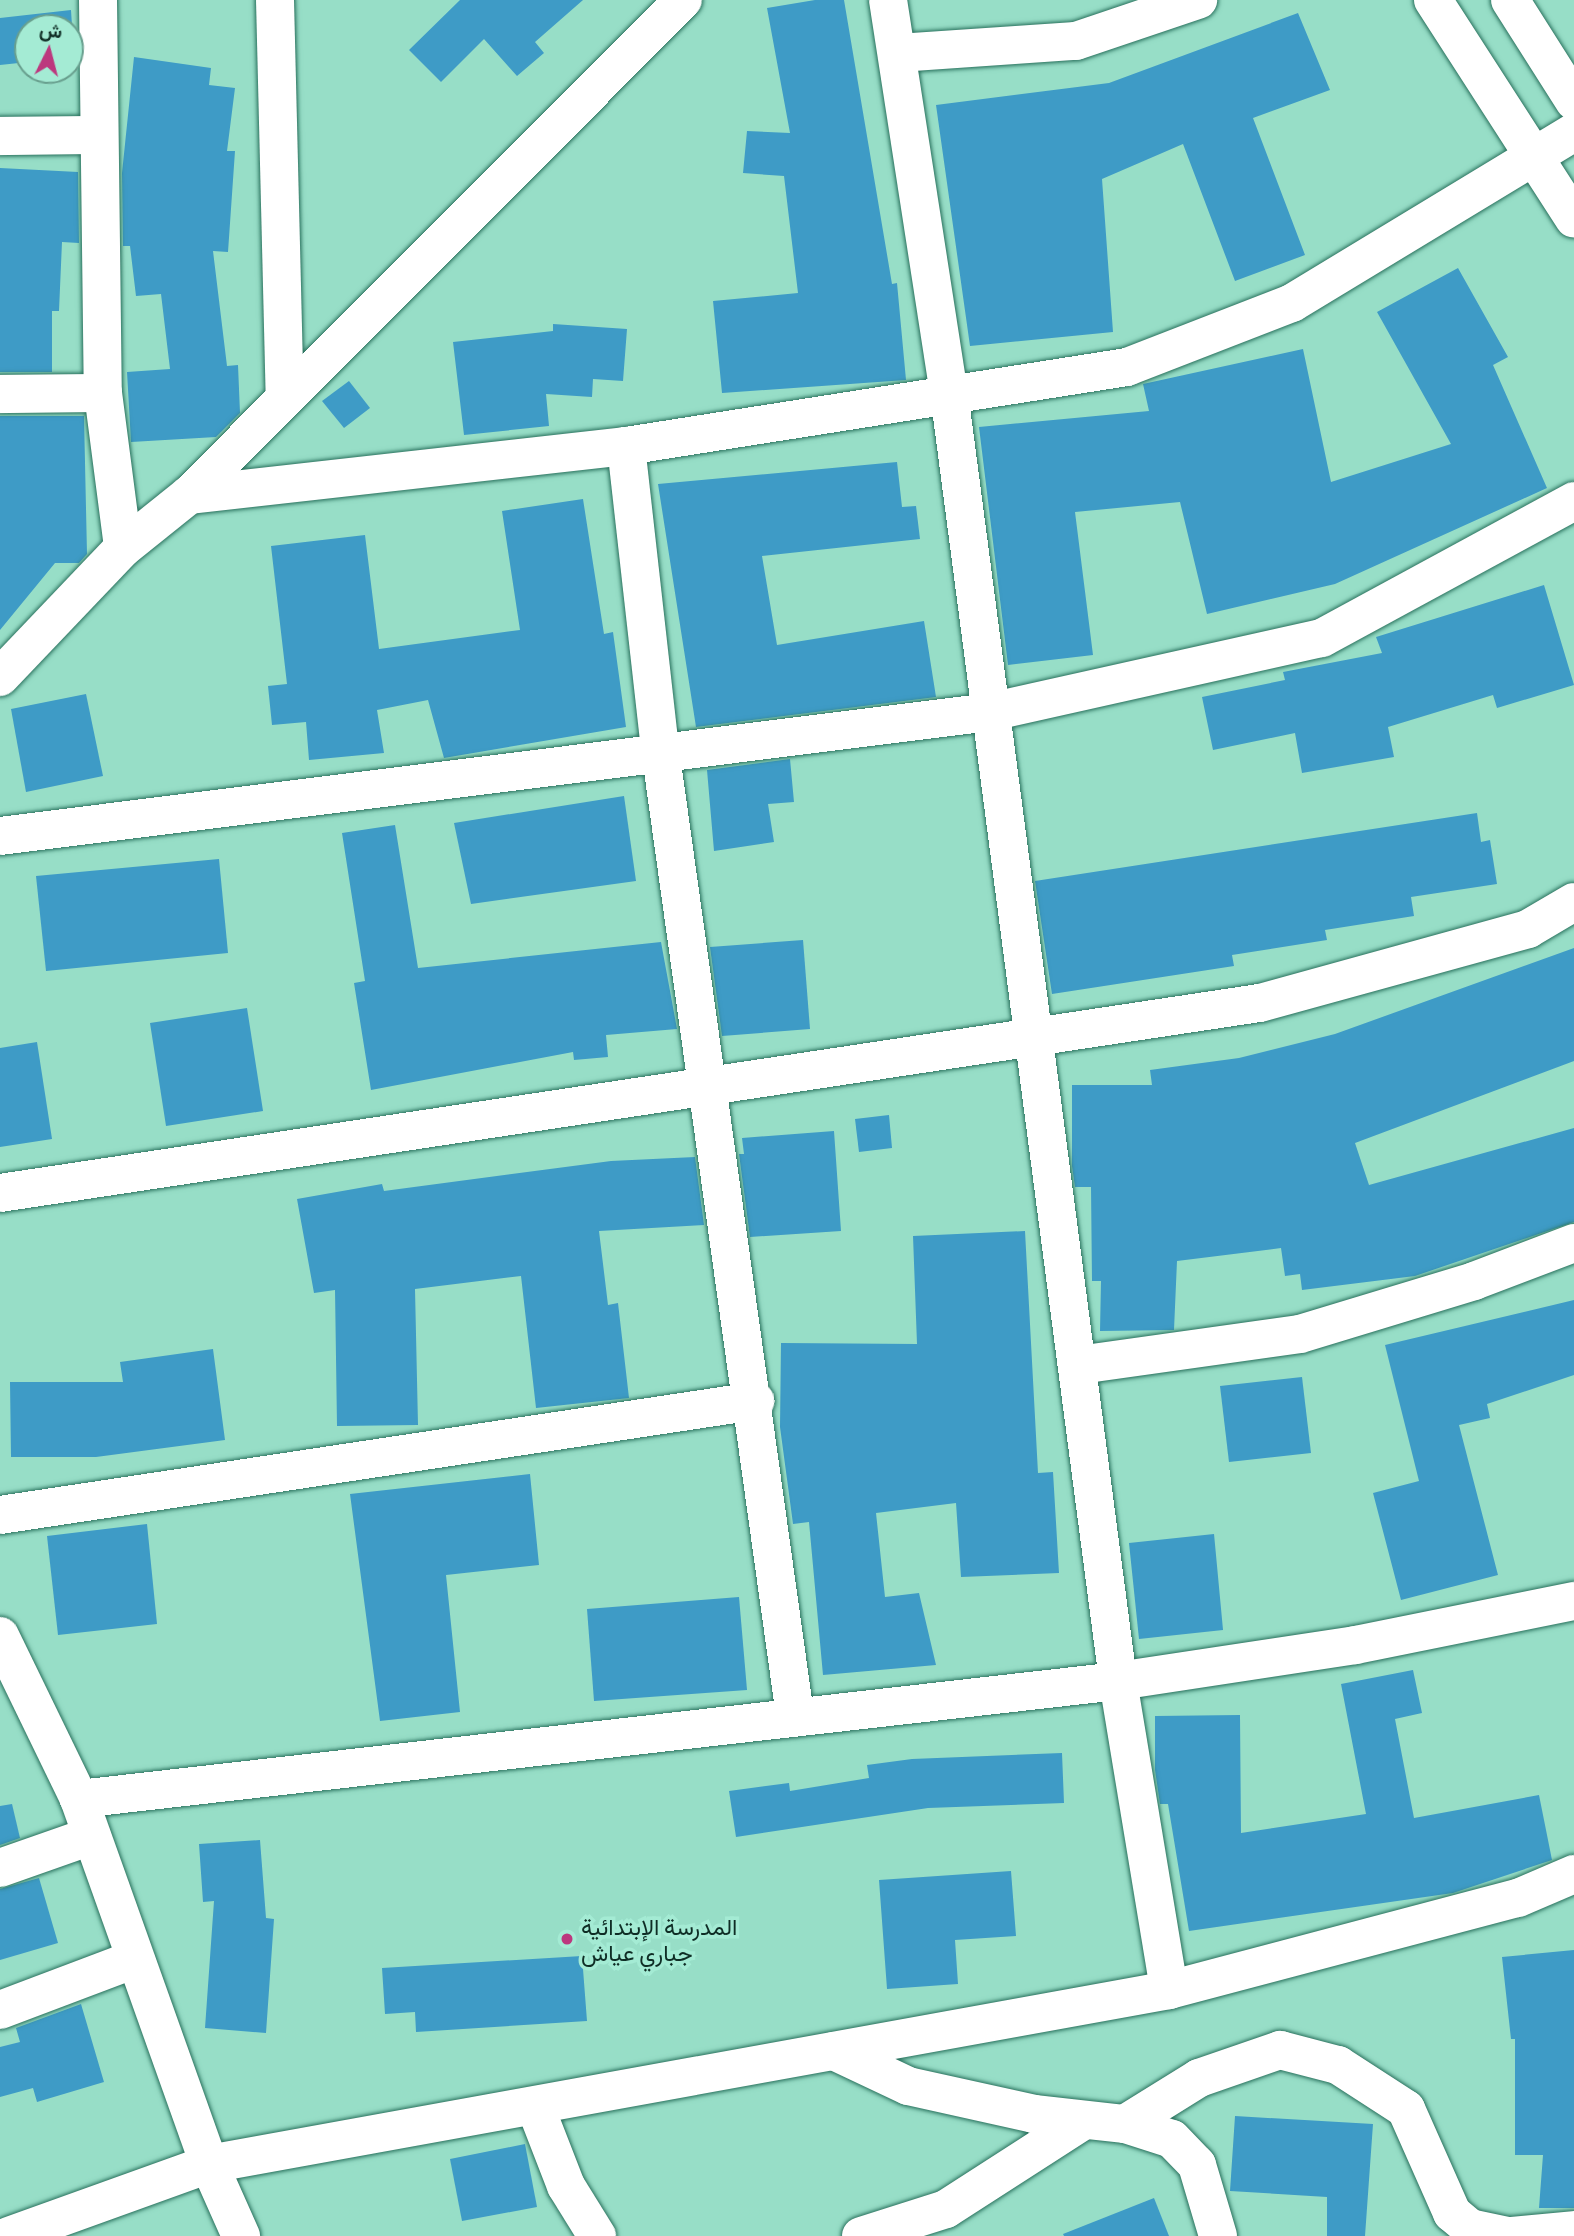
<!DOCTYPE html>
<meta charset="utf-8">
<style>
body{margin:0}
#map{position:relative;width:1574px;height:2236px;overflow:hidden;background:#97dec7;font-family:Barlow,Vazirmatn,sans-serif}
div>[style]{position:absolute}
.building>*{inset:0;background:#3e9bc6}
.roads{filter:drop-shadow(0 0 2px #29715d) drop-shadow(0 0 2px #29715d)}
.minor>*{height:38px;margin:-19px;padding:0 19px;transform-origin:19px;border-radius:19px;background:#fff}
.tertiary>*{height:38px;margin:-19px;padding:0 19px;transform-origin:19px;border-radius:19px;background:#fff}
.dots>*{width:19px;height:19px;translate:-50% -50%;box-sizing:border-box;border:4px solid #a4ebd4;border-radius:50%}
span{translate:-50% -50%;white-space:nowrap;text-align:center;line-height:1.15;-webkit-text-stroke:7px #a4ebd4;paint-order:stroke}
.poi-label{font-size:23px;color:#0f2d25}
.left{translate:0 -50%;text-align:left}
.north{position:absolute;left:14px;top:14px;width:70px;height:70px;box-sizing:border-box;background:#a4ebd4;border:2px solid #689f8e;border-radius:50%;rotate:6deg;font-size:19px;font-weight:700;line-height:28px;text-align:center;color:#0f2d25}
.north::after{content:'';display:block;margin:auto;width:24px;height:32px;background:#bc387e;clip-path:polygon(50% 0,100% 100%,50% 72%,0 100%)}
</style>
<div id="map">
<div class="building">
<i style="clip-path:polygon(460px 0,583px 0,535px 42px,544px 53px,517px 76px,484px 39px,441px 82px,409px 50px)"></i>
<i style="clip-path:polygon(815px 0,844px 0,892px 284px,897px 283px,906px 380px,722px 393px,713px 301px,798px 293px,784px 176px,743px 173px,747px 131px,790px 133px,767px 8px)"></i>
<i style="clip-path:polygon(71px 10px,74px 58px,70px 28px,28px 28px,28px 62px,0 65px,0 18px)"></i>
<i style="clip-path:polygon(1298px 13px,1330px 90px,1253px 118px,1305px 255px,1235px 281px,1183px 144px,1102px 179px,1113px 332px,970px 346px,936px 105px,1109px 83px)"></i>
<i style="clip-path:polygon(134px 57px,211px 68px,209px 85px,235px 88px,227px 151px,235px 151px,228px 252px,213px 251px,227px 366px,238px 365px,240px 413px,216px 437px,131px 442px,127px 372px,170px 369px,161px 294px,136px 296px,130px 246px,123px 246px,122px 173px)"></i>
<i style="clip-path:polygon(0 168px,78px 172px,79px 243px,62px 242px,59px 311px,52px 311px,52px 372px,0 372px)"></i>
<i style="clip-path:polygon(1458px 268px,1508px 357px,1493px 365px,1547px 488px,1335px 584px,1207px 614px,1180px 502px,1075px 512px,1093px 655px,1008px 665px,979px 427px,1149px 411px,1143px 384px,1303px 349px,1331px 482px,1451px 444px,1377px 312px)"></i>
<i style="clip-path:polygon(553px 324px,627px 329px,623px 381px,593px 379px,592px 397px,546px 394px,549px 426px,464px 435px,453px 342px,553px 331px)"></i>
<i style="clip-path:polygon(349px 381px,370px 408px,344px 428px,322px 401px)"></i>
<i style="clip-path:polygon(0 416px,84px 416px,87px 554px,79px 563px,55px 563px,0 630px)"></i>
<i style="clip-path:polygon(897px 462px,902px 507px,916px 506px,920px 539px,762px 556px,777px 645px,924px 621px,936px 697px,696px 727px,658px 484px)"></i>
<i style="clip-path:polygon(583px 499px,604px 634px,613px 632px,626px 727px,444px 758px,428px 700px,377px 710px,384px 753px,309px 760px,306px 722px,272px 725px,268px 686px,287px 684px,271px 546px,365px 535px,379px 649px,520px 630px,502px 511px)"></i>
<i style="clip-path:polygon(1544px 585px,1574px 685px,1497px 708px,1493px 695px,1388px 727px,1394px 757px,1302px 773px,1295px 733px,1213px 750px,1202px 697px,1285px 680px,1283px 672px,1382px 653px,1376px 637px)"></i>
<i style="clip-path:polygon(86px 694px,103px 776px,26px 792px,11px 709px)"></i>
<i style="clip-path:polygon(790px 759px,794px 802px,768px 804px,774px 842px,714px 851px,707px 770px)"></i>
<i style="clip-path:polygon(624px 796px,636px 881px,471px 904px,454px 823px)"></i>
<i style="clip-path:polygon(1477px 813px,1481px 842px,1490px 840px,1497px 884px,1411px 897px,1414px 916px,1325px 930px,1327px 940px,1232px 955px,1234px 966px,1052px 994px,1035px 881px)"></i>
<i style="clip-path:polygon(395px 825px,418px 968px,661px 942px,677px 1029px,606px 1035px,608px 1057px,574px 1060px,573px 1052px,371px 1090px,354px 983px,365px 981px,342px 833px)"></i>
<i style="clip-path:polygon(219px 859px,228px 953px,46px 971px,36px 876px)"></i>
<i style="clip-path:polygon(803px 940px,810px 1029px,722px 1036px,710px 947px)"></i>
<i style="clip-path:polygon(1574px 948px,1574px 1061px,1355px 1143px,1369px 1185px,1574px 1128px,1574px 1222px,1415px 1276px,1302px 1290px,1300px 1274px,1285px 1276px,1281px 1248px,1177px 1261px,1174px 1330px,1100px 1331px,1101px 1281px,1092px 1281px,1091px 1187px,1075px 1187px,1072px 1166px,1072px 1085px,1152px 1085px,1150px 1070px,1239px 1058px,1335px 1034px)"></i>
<i style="clip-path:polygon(247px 1008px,263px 1111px,166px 1126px,150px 1023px)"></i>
<i style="clip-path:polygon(37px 1042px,52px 1139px,0 1147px,0 1048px)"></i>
<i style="clip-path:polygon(889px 1115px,892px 1148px,859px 1152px,855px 1119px)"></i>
<i style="clip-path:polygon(834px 1131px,841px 1231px,750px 1237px,739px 1154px,744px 1154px,742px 1138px)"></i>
<i style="clip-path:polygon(695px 1157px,704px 1225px,599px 1231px,608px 1305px,618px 1303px,629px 1398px,536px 1408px,521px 1276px,415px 1289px,418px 1425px,337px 1426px,335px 1290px,314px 1293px,297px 1199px,382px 1184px,384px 1191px,611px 1161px)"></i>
<i style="clip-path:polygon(1025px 1231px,1038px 1473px,1053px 1472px,1059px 1573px,961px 1577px,956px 1503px,876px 1513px,885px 1597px,919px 1593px,936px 1665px,823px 1675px,809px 1522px,793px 1524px,780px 1427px,781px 1343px,917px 1344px,913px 1236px)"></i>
<i style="clip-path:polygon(1574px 1300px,1574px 1375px,1487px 1404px,1490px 1418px,1459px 1425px,1498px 1575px,1401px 1600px,1373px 1493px,1419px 1481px,1385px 1345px)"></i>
<i style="clip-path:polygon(213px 1349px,225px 1440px,96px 1457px,11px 1457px,10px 1382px,123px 1382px,120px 1362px)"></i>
<i style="clip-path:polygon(1302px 1377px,1311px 1453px,1229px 1462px,1220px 1386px)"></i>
<i style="clip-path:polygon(530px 1474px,539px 1565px,446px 1575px,460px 1712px,380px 1721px,350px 1494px)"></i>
<i style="clip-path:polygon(147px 1524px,157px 1624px,58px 1635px,47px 1536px)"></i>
<i style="clip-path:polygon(1214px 1534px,1223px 1630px,1139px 1639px,1129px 1543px)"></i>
<i style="clip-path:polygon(739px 1597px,747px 1690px,594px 1701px,587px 1609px)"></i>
<i style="clip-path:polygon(1413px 1670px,1422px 1713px,1395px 1719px,1414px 1818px,1539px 1795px,1552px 1860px,1453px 1893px,1189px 1931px,1168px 1804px,1160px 1804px,1155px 1770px,1155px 1716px,1240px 1715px,1241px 1833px,1366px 1814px,1341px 1684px)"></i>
<i style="clip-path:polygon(1062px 1753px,1064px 1803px,928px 1808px,736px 1837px,729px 1791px,789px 1783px,790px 1791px,869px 1778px,867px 1765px,912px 1759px)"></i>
<i style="clip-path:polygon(12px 1804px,20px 1838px,0 1845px,0 1806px)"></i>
<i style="clip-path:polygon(260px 1840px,266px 1918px,274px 1919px,266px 2033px,205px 2028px,214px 1901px,203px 1902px,199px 1844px)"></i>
<i style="clip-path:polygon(1011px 1871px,1016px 1936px,955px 1940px,958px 1984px,887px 1989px,879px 1880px)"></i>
<i style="clip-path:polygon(39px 1878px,58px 1943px,0 1960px,0 1889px)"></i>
<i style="clip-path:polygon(1574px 1950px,1574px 2208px,1539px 2208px,1543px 2155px,1515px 2155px,1515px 2039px,1511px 2039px,1502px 1957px)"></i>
<i style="clip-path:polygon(582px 1956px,587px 2021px,416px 2032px,415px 2012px,385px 2014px,382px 1968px)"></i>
<i style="clip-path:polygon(81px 2004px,104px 2082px,37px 2102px,33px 2088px,0 2097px,0 2047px,20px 2042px,16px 2028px)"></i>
<i style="clip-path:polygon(1235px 2116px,1373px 2124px,1365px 2236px,1327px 2236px,1327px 2197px,1230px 2191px)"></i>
<i style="clip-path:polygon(525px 2144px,537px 2207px,462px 2221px,450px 2159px)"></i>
<i style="clip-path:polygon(1154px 2198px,1169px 2236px,1064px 2236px,1063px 2234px)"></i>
</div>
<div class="roads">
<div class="minor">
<i style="left:98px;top:0;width:393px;rotate:89.3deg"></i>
<i style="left:103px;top:393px;width:156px;rotate:82.6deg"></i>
<i style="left:275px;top:0;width:397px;rotate:88.6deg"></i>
<i style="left:898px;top:53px;width:178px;rotate:-3.9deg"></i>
<i style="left:1076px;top:41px;width:129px;rotate:-18.6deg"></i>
<i style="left:0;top:136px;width:97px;rotate:-0.6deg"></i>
<i style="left:0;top:394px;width:103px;rotate:-0.6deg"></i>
<i style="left:626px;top:446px;width:312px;rotate:83.6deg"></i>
<i style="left:661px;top:756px;width:968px;rotate:82.05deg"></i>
<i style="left:189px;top:495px;width:440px;rotate:-6.4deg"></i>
<i style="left:626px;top:446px;width:507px;rotate:-8.96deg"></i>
<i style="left:1127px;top:367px;width:177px;rotate:-21.2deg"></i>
<i style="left:1292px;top:303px;width:330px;rotate:-31.2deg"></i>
<i style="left:0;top:836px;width:998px;rotate:-7.14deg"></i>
<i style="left:990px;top:712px;width:340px;rotate:-12.6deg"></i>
<i style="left:1322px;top:638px;width:287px;rotate:-28.5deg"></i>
<i style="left:1079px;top:1365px;width:223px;rotate:-8deg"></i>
<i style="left:1300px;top:1334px;width:182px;rotate:-16.9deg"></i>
<i style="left:1474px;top:1281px;width:107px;rotate:-20.8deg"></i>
<i style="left:0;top:1515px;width:764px;rotate:-8.59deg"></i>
<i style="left:0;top:1636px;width:181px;rotate:64.1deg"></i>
<i style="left:79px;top:1799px;width:387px;rotate:70.4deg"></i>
<i style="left:209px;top:2164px;width:976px;rotate:-10.27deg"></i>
<i style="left:1169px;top:1990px;width:361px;rotate:-14.8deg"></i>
<i style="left:1518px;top:1898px;width:61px;rotate:-23.2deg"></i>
<i style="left:79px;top:1799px;width:1046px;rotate:-6.48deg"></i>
<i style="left:1118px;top:1681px;width:240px;rotate:-8.6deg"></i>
<i style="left:1355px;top:1645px;width:223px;rotate:-11.4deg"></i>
<i style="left:0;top:1868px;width:96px;rotate:-19.4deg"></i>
<i style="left:0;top:2010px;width:141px;rotate:-20.7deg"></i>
<i style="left:834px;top:2051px;width:82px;rotate:25.3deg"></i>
<i style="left:908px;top:2086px;width:129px;rotate:12.5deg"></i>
<i style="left:1034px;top:2114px;width:92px;rotate:6.3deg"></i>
<i style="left:1125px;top:2124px;width:49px;rotate:17.7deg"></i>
<i style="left:1172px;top:2139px;width:36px;rotate:46deg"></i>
<i style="left:1197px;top:2165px;width:74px;rotate:73.5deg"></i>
<i style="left:535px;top:2106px;width:86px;rotate:68.8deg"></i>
<i style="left:566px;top:2186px;width:59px;rotate:58.2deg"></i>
<i style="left:1125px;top:2124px;width:87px;rotate:-31.9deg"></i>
<i style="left:1199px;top:2078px;width:86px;rotate:-19.1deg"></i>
<i style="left:1280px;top:2050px;width:60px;rotate:14.5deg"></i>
<i style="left:1338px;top:2065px;width:81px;rotate:32.9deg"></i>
<i style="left:1406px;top:2109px;width:114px;rotate:66.1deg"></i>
<i style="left:1452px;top:2213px;width:23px;rotate:40deg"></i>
<i style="left:1470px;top:2228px;width:40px;rotate:12deg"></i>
<i style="left:9px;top:2236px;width:213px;rotate:-19.8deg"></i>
<i style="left:209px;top:2164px;width:79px;rotate:66deg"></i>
<i style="left:861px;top:2236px;width:89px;rotate:-17.6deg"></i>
<i style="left:946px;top:2209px;width:164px;rotate:-32.8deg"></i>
<i style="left:1512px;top:2236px;width:62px;rotate:-5.5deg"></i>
</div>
<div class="tertiary">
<i style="left:888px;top:0;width:398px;rotate:81.2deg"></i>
<i style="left:949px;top:393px;width:1299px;rotate:82.52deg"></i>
<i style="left:1118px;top:1681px;width:313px;rotate:80.6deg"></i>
<i style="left:1433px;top:0;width:260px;rotate:57.2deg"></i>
<i style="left:1510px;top:0;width:120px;rotate:57.6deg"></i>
<i style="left:0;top:677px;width:178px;rotate:-46.4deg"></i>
<i style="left:123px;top:548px;width:85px;rotate:-38.8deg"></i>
<i style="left:189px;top:495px;width:699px;rotate:-45.06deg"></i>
<i style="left:0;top:1193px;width:1274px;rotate:-8.58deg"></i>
<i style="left:1260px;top:1003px;width:278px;rotate:-15.4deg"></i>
<i style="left:1528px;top:929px;width:53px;rotate:-30.4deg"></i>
</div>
</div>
<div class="dots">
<i style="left:567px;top:1939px;background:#bc387e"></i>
</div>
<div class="poi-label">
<span class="left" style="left:581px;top:1939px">المدرسة الإبتدائية<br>جباري عياش</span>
</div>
<div class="north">ش</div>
</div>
